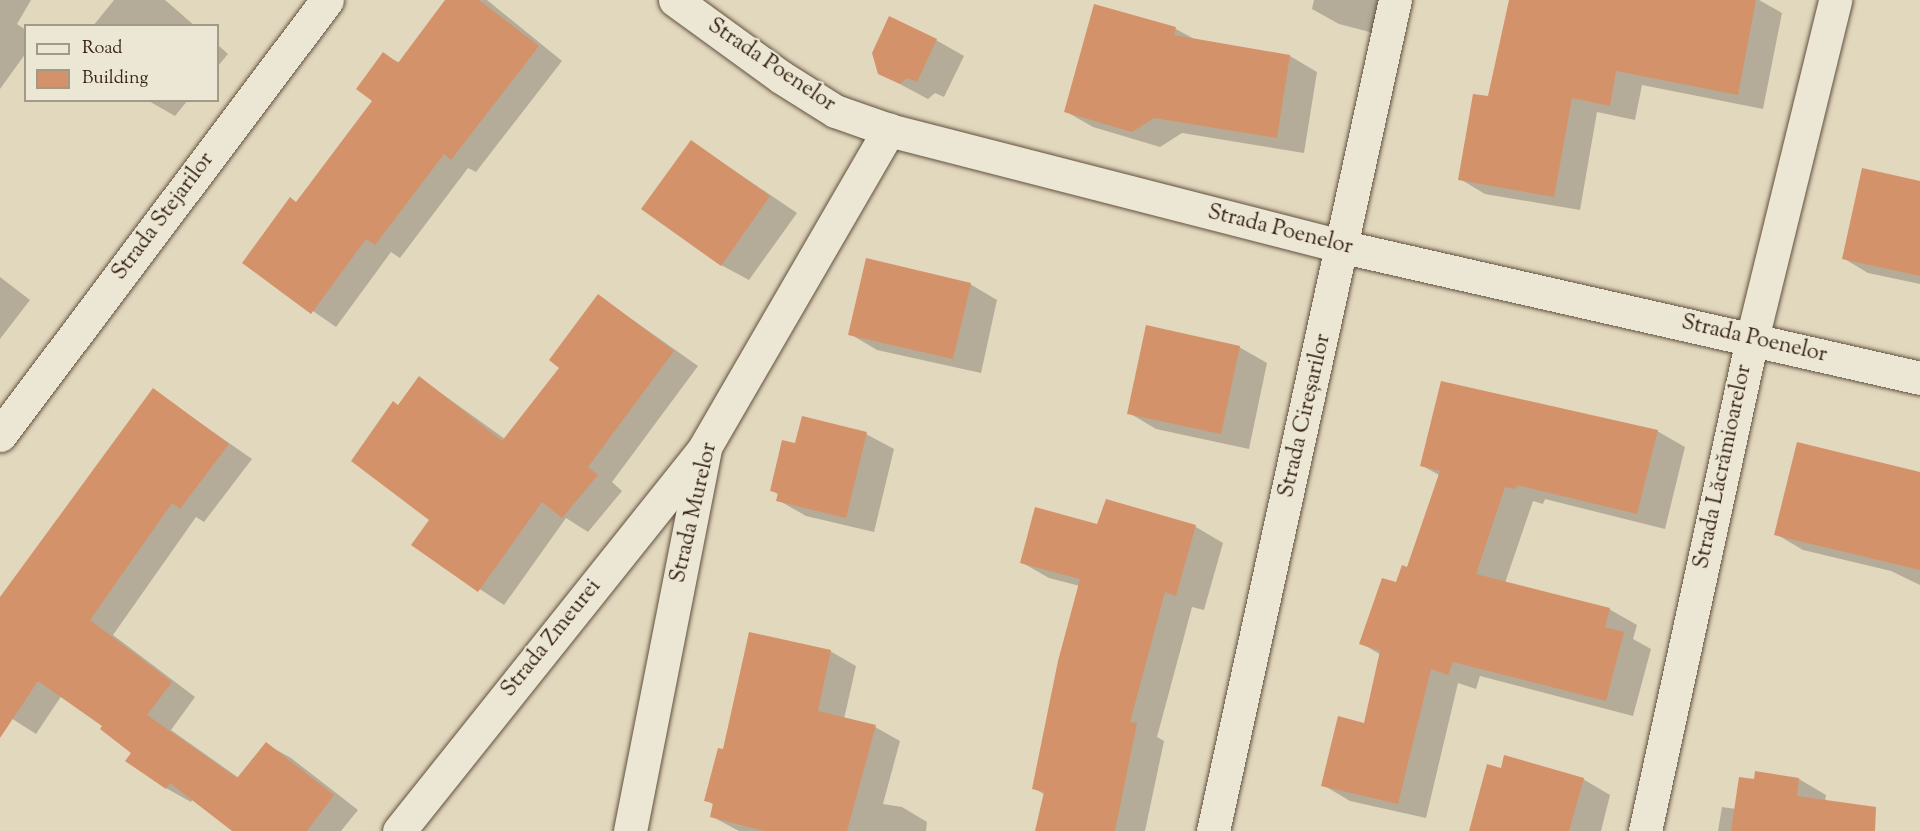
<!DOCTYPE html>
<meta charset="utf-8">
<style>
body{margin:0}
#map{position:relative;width:1920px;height:831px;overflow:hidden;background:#e2d8be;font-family:"Sorts Mill Goudy",serif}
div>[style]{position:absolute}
.shadow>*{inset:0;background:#0003}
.building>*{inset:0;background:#d4926b}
.roads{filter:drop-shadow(0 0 2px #62513e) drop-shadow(0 0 2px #62513e)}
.minor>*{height:33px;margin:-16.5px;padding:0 16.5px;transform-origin:16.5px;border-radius:16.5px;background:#ece6d5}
span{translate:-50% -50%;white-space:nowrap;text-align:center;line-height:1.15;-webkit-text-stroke:4.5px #ece6d5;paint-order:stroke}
.street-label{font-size:22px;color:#372413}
.legend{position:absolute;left:24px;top:24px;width:195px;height:78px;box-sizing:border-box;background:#ece6d5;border:2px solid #a49887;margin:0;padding:8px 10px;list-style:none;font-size:18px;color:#372413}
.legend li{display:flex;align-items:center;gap:12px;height:30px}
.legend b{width:30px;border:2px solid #a49887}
</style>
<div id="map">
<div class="shadow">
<i style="clip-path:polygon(0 0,31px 0,17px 24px,26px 30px,26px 53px,0 89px)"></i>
<i style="clip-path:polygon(114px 0,165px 0,195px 26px,93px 26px)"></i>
<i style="clip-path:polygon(447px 0,487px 0,562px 61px,476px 172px,468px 168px,400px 258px,391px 252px,336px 327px,244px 263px,297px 203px,374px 100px,383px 54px,400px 63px)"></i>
<i style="clip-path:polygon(1314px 0,1390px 0,1381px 35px,1339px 24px,1312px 9px)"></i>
<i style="clip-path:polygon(1510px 0,1759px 0,1782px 13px,1763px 109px,1642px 85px,1635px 120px,1597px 112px,1580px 210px,1485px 194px,1460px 179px,1489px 98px)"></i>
<i style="clip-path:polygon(1095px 6px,1176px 29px,1196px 40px,1290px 56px,1317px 72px,1304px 153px,1182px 133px,1160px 147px,1093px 127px,1065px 111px)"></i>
<i style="clip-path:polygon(936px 40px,964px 56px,944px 97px,935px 93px,928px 99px,879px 73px)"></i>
<i style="clip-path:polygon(218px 45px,228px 54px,218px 66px)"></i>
<i style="clip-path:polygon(147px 100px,188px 100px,175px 116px)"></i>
<i style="clip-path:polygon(692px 142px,797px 213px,749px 280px,721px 265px)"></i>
<i style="clip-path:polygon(1920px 183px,1920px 284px,1868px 273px,1843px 258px)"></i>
<i style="clip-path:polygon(0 277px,30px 300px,0 339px)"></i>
<i style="clip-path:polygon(970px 284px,997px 300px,981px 373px,877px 350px,850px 334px)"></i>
<i style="clip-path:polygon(599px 296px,698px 366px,612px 482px,622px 491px,588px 532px,566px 518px,504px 605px,413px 545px,431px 520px,399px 406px,420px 378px,505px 439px,562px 368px)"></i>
<i style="clip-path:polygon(1239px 347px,1267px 363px,1249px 449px,1156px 429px,1129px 413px)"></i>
<i style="clip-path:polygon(153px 390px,252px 459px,204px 522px,196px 517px,113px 635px,195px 697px,171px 730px,239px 778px,266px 744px,291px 758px,358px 810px,341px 831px,235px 831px,193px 799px,191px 802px,166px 788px,104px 726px,62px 695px,36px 734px,0 711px,0 598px)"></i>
<i style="clip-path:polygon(1657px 431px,1685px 447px,1665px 529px,1545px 499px,1543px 504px,1533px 501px,1505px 583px,1609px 609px,1637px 625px,1633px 639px,1651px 649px,1633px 716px,1480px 676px,1476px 689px,1458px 683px,1426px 818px,1350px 801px,1323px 785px,1365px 724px,1381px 655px,1361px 643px,1408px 568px,1439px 475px,1421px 465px)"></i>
<i style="clip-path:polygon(866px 434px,894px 449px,874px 532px,806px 516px,778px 500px,779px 495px,771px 490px,797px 445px)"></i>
<i style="clip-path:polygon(1920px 475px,1920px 585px,1891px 571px,1803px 550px,1776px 534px)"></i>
<i style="clip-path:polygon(1107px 501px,1196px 527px,1223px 543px,1204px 610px,1192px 607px,1157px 737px,1164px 741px,1145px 831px,1036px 831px,1045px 795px,1034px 788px,1080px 586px,1049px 578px,1021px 562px,1098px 526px)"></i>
<i style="clip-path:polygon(830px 651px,856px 666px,844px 719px,875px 727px,900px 741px,883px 804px,902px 807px,927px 822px,926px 831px,739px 831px,711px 816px,714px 805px,706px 800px,724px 751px)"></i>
<i style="clip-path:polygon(1757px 772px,1799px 779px,1826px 795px,1825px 802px,1849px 831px,1718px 831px,1722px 807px,1736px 809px,1756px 781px)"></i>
<i style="clip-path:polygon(1583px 779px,1610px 795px,1601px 831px,1470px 831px)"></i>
</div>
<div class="building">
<i style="clip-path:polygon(445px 0,479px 0,539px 46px,451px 160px,444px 154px,375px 245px,366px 239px,311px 314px,242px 263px,290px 197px,296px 202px,372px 101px,356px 89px,383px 52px,398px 63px)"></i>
<i style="clip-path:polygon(1509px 0,1756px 0,1738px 95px,1616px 71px,1610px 106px,1572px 98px,1554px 197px,1458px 180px,1473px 94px,1488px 96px)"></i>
<i style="clip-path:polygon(1094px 4px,1176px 27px,1174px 35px,1290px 55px,1277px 138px,1154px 118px,1132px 132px,1064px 112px)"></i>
<i style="clip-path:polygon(889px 16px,937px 39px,917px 82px,907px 78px,900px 84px,878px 74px,872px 53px)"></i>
<i style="clip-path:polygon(691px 140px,770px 196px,721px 266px,641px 209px)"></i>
<i style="clip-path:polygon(1862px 168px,1920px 181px,1920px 276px,1842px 259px)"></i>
<i style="clip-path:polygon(866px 258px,971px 283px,953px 359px,848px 335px)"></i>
<i style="clip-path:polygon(598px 294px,674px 351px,588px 467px,598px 475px,562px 518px,542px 502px,478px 592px,411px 545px,429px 520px,351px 461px,393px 401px,398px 405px,419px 376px,502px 441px,559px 368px,549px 360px)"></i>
<i style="clip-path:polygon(1146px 325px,1240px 346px,1221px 434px,1127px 414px)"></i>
<i style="clip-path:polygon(1441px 381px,1658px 430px,1637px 514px,1517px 485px,1516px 489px,1505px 487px,1476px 574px,1610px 608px,1605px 627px,1624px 632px,1606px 701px,1453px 662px,1448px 675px,1431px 669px,1398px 804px,1321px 786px,1338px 716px,1364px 723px,1380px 651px,1359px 644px,1382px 578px,1396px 582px,1402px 565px,1407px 567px,1440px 471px,1420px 466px)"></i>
<i style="clip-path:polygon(153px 388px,229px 444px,180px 509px,172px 503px,90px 620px,172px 682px,147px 715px,237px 778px,266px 742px,334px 795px,307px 831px,232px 831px,170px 783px,166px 789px,125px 761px,131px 753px,100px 729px,102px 726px,38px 681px,0 738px,0 597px)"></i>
<i style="clip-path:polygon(802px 416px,867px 432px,846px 518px,776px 501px,778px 493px,770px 491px,782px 440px,795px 443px)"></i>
<i style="clip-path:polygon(1797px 442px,1920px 472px,1920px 570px,1774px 535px)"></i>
<i style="clip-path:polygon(1106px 499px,1196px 525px,1176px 596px,1165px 592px,1130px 722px,1137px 723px,1115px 831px,1035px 831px,1044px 792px,1032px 789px,1058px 661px,1080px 579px,1020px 563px,1035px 507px,1097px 524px)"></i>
<i style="clip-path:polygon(749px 632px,831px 650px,818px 711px,876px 725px,847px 831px,764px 831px,710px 817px,713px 803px,704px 801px,718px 748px,723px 749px)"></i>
<i style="clip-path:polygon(1504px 755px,1584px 778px,1569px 831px,1469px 831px,1487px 764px,1501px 768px)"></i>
<i style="clip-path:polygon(1755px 771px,1799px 778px,1797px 796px,1876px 807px,1875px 831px,1731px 831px,1739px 777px,1754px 779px)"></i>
</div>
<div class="roads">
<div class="minor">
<i style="left:675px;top:0;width:131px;rotate:36deg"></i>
<i style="left:781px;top:77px;width:64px;rotate:32.2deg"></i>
<i style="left:835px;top:111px;width:57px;rotate:19.4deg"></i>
<i style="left:889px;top:130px;width:470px;rotate:14.4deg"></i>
<i style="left:1344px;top:247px;width:591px;rotate:12.81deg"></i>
<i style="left:0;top:435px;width:544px;rotate:-53.07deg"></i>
<i style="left:399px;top:831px;width:486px;rotate:-51.4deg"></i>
<i style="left:630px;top:831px;width:391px;rotate:-78.9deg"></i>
<i style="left:705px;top:447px;width:367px;rotate:-59.9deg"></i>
<i style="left:1213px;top:831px;width:851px;rotate:-77.65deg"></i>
<i style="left:1645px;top:831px;width:504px;rotate:-77.73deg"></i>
<i style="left:1752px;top:339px;width:349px;rotate:-76.2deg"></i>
</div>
</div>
<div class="street-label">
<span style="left:771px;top:66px;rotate:34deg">Strada Poenelor</span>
<span style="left:164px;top:217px;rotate:-53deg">Strada Stejarilor</span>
<span style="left:1280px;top:231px;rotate:14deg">Strada Poenelor</span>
<span style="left:1754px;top:340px;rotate:13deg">Strada Poenelor</span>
<span style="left:1306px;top:416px;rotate:-77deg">Strada Cireșarilor</span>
<span style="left:1724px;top:467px;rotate:-78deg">Strada Lăcrămioarelor</span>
<span style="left:695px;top:513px;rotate:-77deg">Strada Murelor</span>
<span style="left:552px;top:639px;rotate:-51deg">Strada Zmeurei</span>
</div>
<ul class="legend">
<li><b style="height:8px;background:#ece6d5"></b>Road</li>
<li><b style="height:16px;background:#d4926b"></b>Building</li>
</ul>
</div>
